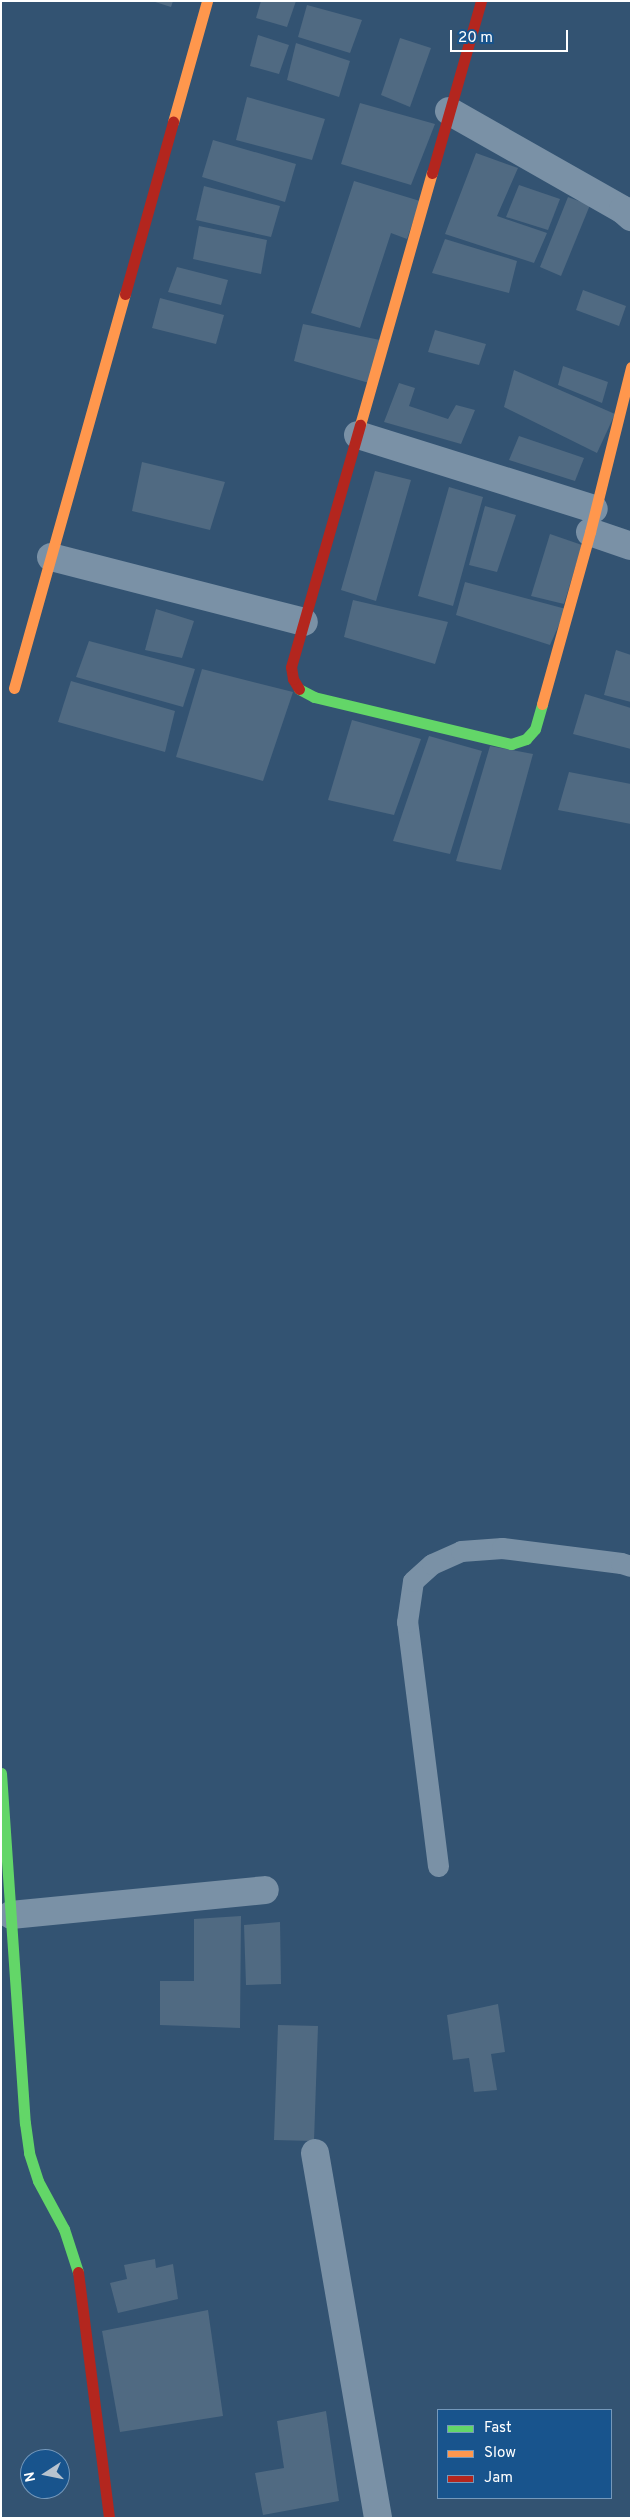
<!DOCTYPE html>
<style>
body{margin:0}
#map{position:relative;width:632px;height:2519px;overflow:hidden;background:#335372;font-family:Overpass,sans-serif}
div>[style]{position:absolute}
.building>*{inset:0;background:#506a82}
.lane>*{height:21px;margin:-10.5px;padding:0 10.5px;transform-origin:10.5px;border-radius:10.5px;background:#7a91a6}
.street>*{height:28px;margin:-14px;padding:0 14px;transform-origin:14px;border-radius:14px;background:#7a91a6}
.fast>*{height:11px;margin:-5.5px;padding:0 5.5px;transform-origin:5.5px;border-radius:5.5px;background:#63d668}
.slow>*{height:11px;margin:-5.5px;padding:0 5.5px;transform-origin:5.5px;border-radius:5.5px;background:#ff974d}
.jam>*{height:11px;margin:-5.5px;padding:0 5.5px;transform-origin:5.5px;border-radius:5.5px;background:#b3261e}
span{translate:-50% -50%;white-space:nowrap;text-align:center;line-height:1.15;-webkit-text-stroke:4px #18548d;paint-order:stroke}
.frame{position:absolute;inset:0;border:2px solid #fff;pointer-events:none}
.legend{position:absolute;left:437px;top:2409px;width:175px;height:90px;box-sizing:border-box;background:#18548d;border:1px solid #7498bb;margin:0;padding:6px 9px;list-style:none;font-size:15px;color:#fff}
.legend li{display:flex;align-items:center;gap:10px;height:25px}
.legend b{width:25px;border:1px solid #7498bb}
.north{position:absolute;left:20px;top:2449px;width:50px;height:50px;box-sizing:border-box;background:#18548d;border:1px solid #7498bb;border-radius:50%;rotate:259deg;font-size:14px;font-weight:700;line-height:20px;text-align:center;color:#fff}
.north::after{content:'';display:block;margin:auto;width:18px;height:22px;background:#b8c3ce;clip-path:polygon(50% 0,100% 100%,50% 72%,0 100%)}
.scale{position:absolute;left:450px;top:30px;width:118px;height:22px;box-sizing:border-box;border:2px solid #fff;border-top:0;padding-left:6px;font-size:15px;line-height:18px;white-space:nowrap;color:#fff;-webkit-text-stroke:4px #18548d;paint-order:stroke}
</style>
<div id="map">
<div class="building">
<i style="clip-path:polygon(152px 1px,173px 1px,171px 7px)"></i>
<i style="clip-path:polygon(261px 1px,296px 1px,287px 27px,256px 18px)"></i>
<i style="clip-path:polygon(307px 5px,362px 20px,350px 53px,298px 37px)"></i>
<i style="clip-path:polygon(258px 35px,289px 45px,279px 74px,250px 66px)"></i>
<i style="clip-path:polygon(400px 38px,431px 48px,410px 107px,381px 95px)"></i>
<i style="clip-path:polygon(296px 43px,350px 61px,339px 97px,287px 80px)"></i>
<i style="clip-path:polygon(247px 97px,325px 119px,312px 160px,236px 140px)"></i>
<i style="clip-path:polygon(360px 103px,435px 124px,411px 185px,341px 164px)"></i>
<i style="clip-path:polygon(213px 140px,296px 164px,285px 202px,202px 177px)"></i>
<i style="clip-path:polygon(476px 153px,518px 168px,497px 216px,547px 233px,534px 263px,445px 234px)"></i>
<i style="clip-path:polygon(354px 181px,420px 201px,407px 239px,391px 233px,360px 328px,311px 313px)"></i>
<i style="clip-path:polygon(519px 185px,560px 199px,548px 230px,506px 217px)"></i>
<i style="clip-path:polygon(204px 186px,280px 206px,271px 237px,196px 220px)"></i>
<i style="clip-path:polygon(568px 197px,590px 205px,561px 276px,540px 267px)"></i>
<i style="clip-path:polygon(199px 226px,267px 240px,261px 274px,193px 259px)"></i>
<i style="clip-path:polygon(445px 239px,517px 261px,509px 293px,432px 273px)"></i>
<i style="clip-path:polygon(177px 267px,228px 280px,221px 305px,168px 292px)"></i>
<i style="clip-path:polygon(583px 290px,626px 306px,619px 326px,576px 310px)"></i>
<i style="clip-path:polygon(160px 298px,224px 315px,216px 344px,152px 328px)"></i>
<i style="clip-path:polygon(303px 324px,380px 340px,369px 383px,294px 361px)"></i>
<i style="clip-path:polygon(435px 330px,486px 344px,479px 365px,428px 352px)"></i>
<i style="clip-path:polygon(563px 366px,608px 382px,602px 403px,558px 385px)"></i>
<i style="clip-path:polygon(514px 370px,615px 414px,597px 453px,504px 407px)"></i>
<i style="clip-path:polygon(399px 383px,415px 388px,409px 406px,448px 419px,456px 405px,475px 410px,461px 444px,384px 422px)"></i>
<i style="clip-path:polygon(519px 436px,584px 458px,575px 481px,509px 460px)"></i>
<i style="clip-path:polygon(142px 462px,225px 482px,210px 530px,132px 511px)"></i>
<i style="clip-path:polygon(375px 471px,411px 480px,376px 601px,341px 590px)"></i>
<i style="clip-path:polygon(449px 487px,483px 497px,453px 606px,418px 596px)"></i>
<i style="clip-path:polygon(485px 506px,516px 515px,497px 572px,469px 565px)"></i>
<i style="clip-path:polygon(550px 534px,582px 545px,564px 604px,531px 596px)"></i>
<i style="clip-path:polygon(465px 582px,566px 609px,550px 645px,456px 615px)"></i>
<i style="clip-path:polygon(353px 600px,448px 622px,435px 664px,344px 637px)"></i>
<i style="clip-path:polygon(156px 609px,194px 621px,182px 658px,145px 650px)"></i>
<i style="clip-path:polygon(89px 641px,195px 669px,183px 707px,76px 677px)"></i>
<i style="clip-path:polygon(616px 650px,631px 655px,631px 702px,604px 695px)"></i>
<i style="clip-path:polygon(202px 669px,293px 692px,263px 781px,176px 757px)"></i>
<i style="clip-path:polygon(71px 681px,175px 711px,165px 752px,58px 722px)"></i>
<i style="clip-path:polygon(585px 694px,631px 708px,631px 749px,573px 734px)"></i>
<i style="clip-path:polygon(352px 720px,421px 739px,394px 815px,328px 800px)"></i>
<i style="clip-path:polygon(429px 736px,482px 751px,450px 854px,393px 841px)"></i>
<i style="clip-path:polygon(490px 746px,533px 754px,501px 870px,456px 861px)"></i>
<i style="clip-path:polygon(569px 772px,631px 784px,631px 824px,558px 810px)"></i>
<i style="clip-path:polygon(241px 1916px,240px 2028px,160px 2025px,160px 1981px,194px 1981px,194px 1919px)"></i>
<i style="clip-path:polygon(280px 1922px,281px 1984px,246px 1985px,244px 1925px)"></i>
<i style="clip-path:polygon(498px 2004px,505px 2052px,491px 2054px,497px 2090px,474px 2092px,469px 2058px,453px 2060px,447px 2015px)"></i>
<i style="clip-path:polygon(278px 2025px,318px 2026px,314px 2141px,274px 2140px)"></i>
<i style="clip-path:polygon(155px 2259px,156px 2268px,173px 2264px,178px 2299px,118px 2313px,110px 2283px,127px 2279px,124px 2265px)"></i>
<i style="clip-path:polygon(208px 2310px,223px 2416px,120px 2432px,102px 2331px)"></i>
<i style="clip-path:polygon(326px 2411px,339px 2501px,263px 2515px,255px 2473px,284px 2468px,277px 2421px)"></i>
</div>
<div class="lane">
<i style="left:438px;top:1866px;width:246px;rotate:-97.2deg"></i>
<i style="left:407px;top:1622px;width:41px;rotate:-81.7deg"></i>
<i style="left:413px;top:1581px;width:25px;rotate:-42deg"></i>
<i style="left:432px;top:1564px;width:32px;rotate:-24deg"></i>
<i style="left:461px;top:1551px;width:41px;rotate:-4.2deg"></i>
<i style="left:502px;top:1548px;width:120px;rotate:7.2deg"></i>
<i style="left:621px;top:1563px;width:10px;rotate:17deg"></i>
</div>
<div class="street">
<i style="left:449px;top:111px;width:200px;rotate:29.6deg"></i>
<i style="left:623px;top:210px;width:11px;rotate:41deg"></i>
<i style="left:358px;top:435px;width:247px;rotate:17.4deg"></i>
<i style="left:590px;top:532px;width:43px;rotate:18.9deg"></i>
<i style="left:51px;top:557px;width:261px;rotate:14.4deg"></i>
<i style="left:11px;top:1915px;width:255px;rotate:-5.6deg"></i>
<i style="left:315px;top:2153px;width:370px;rotate:80.2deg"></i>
</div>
<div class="fast">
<i style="left:299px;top:689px;width:17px;rotate:28deg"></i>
<i style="left:314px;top:697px;width:203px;rotate:13.4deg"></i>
<i style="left:511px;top:744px;width:16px;rotate:-18deg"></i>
<i style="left:526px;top:739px;width:13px;rotate:-48deg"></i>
<i style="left:535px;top:729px;width:26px;rotate:-74deg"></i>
<i style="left:1px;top:1773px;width:351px;rotate:86.1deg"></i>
<i style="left:25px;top:2123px;width:30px;rotate:82deg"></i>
<i style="left:29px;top:2153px;width:29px;rotate:72deg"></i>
<i style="left:38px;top:2181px;width:55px;rotate:61.6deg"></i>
<i style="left:64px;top:2229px;width:45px;rotate:72deg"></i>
</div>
<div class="slow">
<i style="left:173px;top:122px;width:126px;rotate:-74.3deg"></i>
<i style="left:360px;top:425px;width:262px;rotate:-74.1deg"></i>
<i style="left:14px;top:688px;width:409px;rotate:-74.3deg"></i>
<i style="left:542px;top:704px;width:179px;rotate:-74.4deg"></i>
<i style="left:590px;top:532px;width:170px;rotate:-76deg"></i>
</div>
<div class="jam">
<i style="left:432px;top:173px;width:179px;rotate:-74.1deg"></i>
<i style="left:125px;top:294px;width:179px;rotate:-74.4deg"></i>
<i style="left:299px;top:689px;width:12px;rotate:-121deg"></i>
<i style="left:293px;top:679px;width:12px;rotate:-99deg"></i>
<i style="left:291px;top:667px;width:252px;rotate:-74.1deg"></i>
<i style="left:78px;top:2272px;width:248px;rotate:82.8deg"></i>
</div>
<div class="frame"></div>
<ul class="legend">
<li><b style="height:6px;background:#63d668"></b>Fast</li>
<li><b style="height:6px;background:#ff974d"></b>Slow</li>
<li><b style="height:6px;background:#b3261e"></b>Jam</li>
</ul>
<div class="north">N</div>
<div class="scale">20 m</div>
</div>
